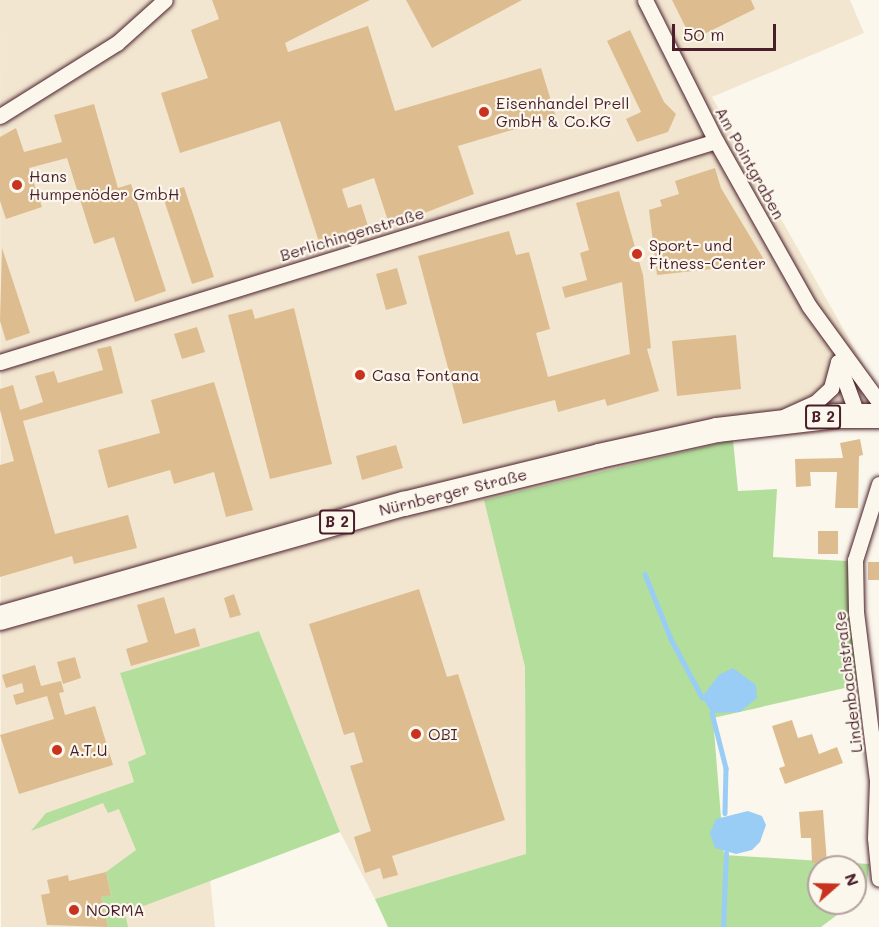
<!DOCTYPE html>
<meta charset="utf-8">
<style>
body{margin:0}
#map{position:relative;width:879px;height:927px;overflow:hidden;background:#fbf7ec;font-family:Mali,sans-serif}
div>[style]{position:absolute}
.built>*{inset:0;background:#f2e6d0}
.green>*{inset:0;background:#b3de9c}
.water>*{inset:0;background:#99cdf6}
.stream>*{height:4.5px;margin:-2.25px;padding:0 2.25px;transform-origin:2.25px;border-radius:2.25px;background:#99cdf6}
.building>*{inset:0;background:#ddbd90}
.roads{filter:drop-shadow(0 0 2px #4a1f2b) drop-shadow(0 0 2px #4a1f2b)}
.minor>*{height:15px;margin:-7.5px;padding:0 7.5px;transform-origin:7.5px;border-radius:7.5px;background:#fbf7ec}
.primary>*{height:24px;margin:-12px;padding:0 12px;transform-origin:12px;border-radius:12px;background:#fbf7ec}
.dots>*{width:16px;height:16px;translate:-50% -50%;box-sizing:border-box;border:3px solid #fbf7ec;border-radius:50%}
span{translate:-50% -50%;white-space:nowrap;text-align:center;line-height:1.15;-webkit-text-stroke:4.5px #fbf7ec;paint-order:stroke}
.shield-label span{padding:2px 4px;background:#fbf7ec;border:2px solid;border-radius:4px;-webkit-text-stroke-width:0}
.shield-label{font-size:15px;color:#4a1f2b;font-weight:700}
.poi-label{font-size:16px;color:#4a1f2b}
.left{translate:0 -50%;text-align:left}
.street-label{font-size:16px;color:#4a1f2b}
.north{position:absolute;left:807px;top:855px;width:60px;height:60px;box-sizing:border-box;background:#fbf7ec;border:2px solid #b4a19f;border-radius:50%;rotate:70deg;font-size:16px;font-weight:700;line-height:24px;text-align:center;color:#4a1f2b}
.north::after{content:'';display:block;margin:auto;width:21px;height:27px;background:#c8321e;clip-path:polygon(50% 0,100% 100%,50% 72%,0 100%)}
.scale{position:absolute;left:672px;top:24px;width:104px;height:27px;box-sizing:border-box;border:3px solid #4a1f2b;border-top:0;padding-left:8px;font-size:18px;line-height:21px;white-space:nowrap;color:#4a1f2b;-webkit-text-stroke:4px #fbf7ec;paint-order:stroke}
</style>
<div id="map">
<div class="built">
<i style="clip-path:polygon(0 0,850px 0,864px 33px,712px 97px,879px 392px,879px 428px,733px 440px,485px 500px,525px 667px,527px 854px,375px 899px,340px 832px,259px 631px,120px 673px,146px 754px,129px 762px,157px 844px,124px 913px,210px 878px,215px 927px,1px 927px)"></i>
</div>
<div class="green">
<i style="clip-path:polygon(733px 440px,738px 491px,777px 489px,773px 557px,847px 561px,858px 685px,713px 718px,724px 855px,869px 864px,866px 894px,855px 902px,855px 867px,819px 867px,819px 903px,853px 903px,821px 927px,388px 927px,375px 899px,526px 854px,525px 667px,484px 500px)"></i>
<i style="clip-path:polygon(259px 631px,340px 832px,125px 913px,128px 927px,108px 927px,101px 897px,111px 894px,106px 872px,136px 850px,119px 809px,108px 813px,103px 803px,31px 831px,46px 813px,134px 782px,128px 762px,146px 754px,120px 673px)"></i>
</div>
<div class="water">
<i style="clip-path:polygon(733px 668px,756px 685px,757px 698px,740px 712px,712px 713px,702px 697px,719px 675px)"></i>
<i style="clip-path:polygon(748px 811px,762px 816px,766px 825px,760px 842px,752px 850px,736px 854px,715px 848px,710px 833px,716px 819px)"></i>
</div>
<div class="stream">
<i style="left:645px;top:574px;width:70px;rotate:68.2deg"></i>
<i style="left:671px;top:639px;width:66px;rotate:61.9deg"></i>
<i style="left:712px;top:713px;width:57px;rotate:75.7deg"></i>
<i style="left:726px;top:768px;width:45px;rotate:91.3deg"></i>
<i style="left:723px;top:927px;width:74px;rotate:-87.7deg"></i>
</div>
<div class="building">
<i style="clip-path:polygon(212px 0,370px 0,285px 43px,288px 52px,368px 26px,395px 111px,541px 68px,556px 117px,458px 146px,474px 194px,427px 212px,389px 224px,374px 178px,342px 189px,348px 208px,361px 204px,369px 229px,320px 245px,280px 121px,180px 153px,161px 93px,208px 78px,191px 30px,219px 19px)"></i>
<i style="clip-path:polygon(406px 0,522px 0,432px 48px)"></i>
<i style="clip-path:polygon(672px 0,751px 0,755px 9px,692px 40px)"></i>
<i style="clip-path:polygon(630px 30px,664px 102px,676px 114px,668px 132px,637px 142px,626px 119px,641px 112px,607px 41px)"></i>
<i style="clip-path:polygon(94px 104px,118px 188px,131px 184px,166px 291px,135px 302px,114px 237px,94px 244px,67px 158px,29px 168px,42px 207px,6px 219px,0 201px,0 137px,16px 128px,24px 152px,62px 142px,54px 115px)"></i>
<i style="clip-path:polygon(715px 168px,721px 188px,766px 263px,657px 275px,649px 210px,662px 206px,660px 200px,679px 194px,675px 181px)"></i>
<i style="clip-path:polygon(184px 187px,214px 277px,192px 284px,162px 194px)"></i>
<i style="clip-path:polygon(619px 191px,643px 275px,651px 348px,647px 349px,659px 391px,607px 406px,605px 399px,558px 412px,555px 400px,463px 424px,418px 256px,509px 231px,516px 255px,529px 252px,550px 329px,536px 333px,548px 377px,630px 354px,622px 282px,565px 298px,562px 287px,587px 280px,580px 253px,589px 250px,576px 203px)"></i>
<i style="clip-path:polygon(2px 248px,30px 333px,6px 341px,0 321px)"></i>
<i style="clip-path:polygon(397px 268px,407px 304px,386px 310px,376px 274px)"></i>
<i style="clip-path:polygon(294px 308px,332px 464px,270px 479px,228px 315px,252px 309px,255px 319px)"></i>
<i style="clip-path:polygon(197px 327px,205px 352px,182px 359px,174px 334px)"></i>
<i style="clip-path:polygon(736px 335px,741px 389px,677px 396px,672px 341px)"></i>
<i style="clip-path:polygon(111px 346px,123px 393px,23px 421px,55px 534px,128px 515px,137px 548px,74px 564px,72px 556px,0 577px,0 465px,14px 461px,0 410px,0 389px,13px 385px,20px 410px,43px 402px,35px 376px,54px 371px,58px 383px,103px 370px,97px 349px)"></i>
<i style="clip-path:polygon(214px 382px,253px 510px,226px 517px,214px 472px,174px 484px,170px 470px,108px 488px,98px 450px,160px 433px,151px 400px)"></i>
<i style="clip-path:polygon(860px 439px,863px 455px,859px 456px,858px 508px,835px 508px,837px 472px,810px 472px,811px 486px,796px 487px,795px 459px,843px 458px,840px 443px)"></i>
<i style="clip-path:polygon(396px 445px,403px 468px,362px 480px,356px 456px)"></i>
<i style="clip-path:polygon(818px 531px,838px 531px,838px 554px,818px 554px)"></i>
<i style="clip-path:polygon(868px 562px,879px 562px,879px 580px,868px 580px)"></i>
<i style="clip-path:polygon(419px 589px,447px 677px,458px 674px,505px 820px,392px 856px,398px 875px,383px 879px,380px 868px,365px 873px,354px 837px,371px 831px,350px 766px,363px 762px,354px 732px,344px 735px,309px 624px)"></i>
<i style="clip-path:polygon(234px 594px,241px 615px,230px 618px,224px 598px)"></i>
<i style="clip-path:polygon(164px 597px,175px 634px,195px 628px,200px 646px,131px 666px,126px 649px,148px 642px,137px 605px)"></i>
<i style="clip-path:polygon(75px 657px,81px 678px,63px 684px,57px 662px)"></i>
<i style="clip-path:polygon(35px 665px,41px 686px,61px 681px,64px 692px,59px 693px,65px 715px,95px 706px,113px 765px,19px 794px,0 735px,54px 719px,47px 696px,16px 705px,13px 695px,24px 692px,22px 683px,6px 688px,2px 675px)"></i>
<i style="clip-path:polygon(792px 720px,798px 738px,812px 734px,819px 754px,837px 747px,843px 763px,785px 784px,779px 768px,785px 766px,772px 726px)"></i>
<i style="clip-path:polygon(823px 810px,827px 863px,812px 863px,811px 838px,801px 838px,799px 812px)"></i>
<i style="clip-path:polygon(106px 872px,111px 895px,101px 897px,108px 927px,47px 925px,41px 895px,50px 893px,47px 880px,68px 875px,69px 881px)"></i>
</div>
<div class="roads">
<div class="minor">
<i style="left:645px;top:0;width:158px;rotate:63.3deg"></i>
<i style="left:716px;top:141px;width:189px;rotate:60.6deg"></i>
<i style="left:809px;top:306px;width:119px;rotate:53.9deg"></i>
<i style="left:0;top:116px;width:138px;rotate:-32deg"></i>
<i style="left:117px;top:43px;width:64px;rotate:-41.9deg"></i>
<i style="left:0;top:362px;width:749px;rotate:-17.15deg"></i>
<i style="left:838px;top:362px;width:55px;rotate:69.9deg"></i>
<i style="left:785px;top:416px;width:34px;rotate:-24deg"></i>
<i style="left:816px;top:402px;width:21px;rotate:-43deg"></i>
<i style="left:831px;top:388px;width:27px;rotate:-75deg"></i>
<i style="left:879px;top:484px;width:80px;rotate:107.5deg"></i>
<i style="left:855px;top:560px;width:52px;rotate:88.9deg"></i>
<i style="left:856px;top:612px;width:170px;rotate:82.9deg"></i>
<i style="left:877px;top:781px;width:57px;rotate:92deg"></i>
<i style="left:875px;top:838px;width:41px;rotate:84.4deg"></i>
</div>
<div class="primary">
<i style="left:0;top:618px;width:420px;rotate:-15.8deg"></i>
<i style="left:404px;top:504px;width:201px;rotate:-13.8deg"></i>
<i style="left:599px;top:456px;width:121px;rotate:-12.4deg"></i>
<i style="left:717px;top:430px;width:120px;rotate:-6.7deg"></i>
<i style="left:836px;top:416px;width:43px"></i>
</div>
</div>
<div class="dots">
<i style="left:484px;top:112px;background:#c8321e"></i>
<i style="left:17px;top:185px;background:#c8321e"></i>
<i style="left:637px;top:254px;background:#c8321e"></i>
<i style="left:360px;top:375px;background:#c8321e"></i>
<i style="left:416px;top:734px;background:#c8321e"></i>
<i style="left:57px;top:750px;background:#c8321e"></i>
<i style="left:74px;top:910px;background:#c8321e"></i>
</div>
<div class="shield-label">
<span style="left:823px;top:417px">B 2</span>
<span style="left:337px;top:522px">B 2</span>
</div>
<div class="poi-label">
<span class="left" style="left:496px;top:112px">Eisenhandel Prell<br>GmbH &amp; Co.KG</span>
<span class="left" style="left:29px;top:185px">Hans<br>Humpenöder GmbH</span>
<span class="left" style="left:649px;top:254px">Sport- und<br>Fitness-Center</span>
<span class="left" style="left:372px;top:375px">Casa Fontana</span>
<span class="left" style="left:428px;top:734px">OBI</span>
<span class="left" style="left:69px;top:750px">A.T.U</span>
<span class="left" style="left:86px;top:910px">NORMA</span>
</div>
<div class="street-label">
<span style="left:750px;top:163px;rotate:61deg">Am Pointgraben</span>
<span style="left:352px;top:234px;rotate:-17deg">Berlichingenstraße</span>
<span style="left:453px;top:492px;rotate:-14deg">Nürnberger Straße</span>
<span style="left:848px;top:682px;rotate:-97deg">Lindenbachstraße</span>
</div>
<div class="north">N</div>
<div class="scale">50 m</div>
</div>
